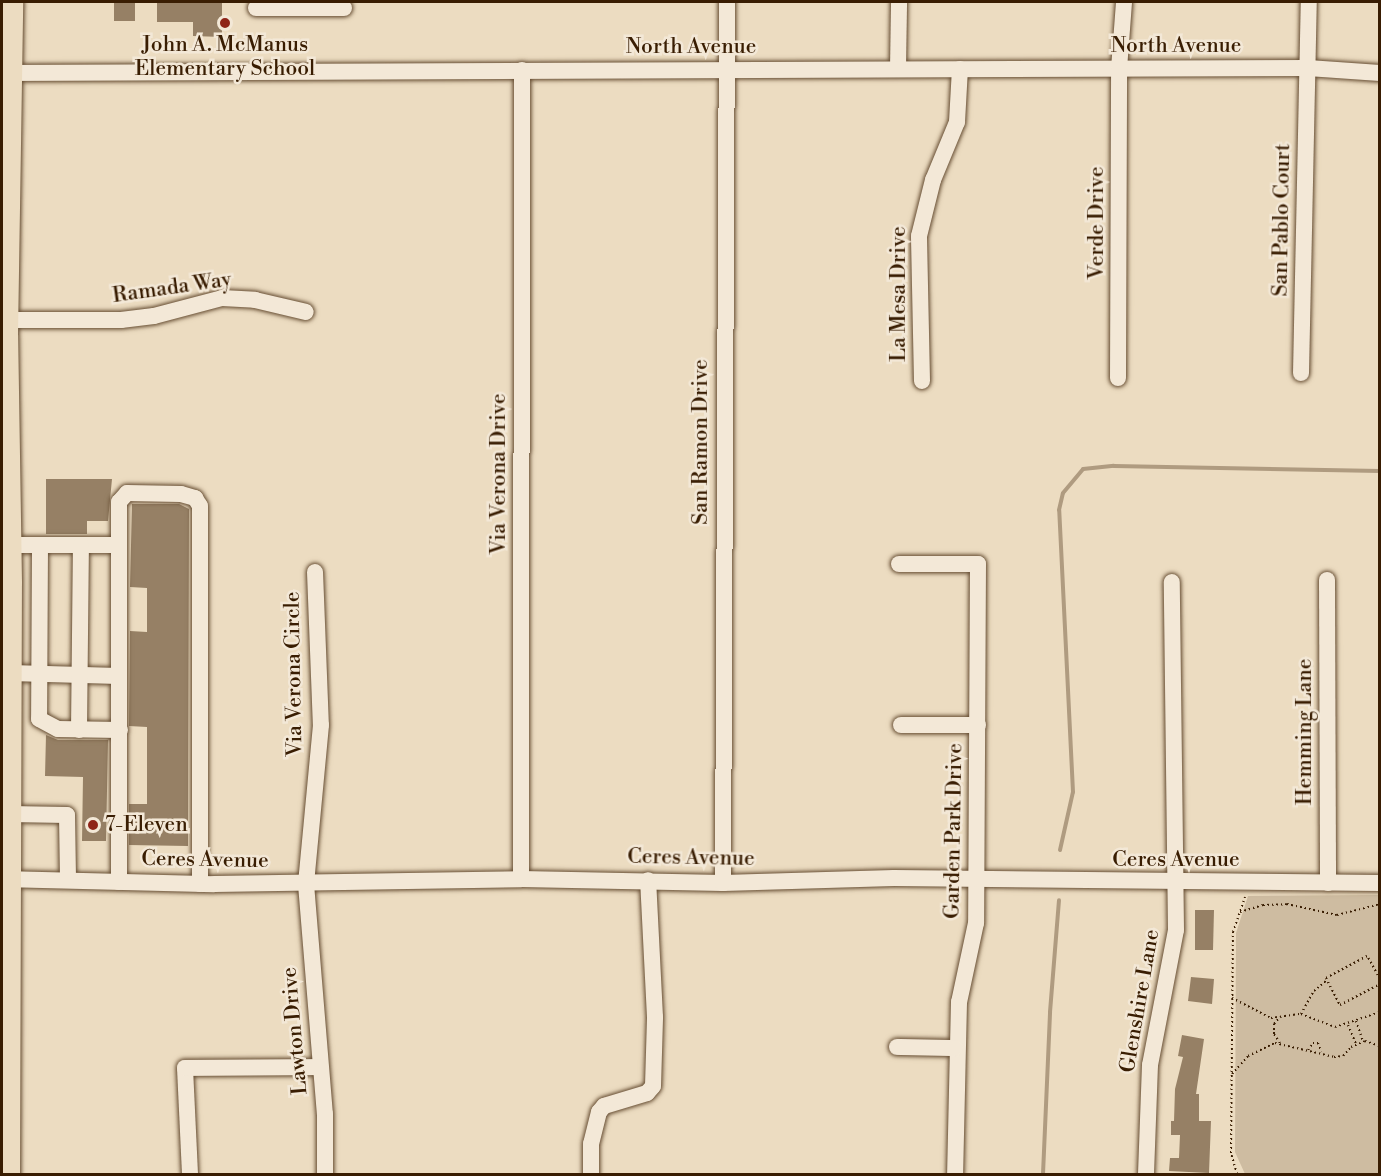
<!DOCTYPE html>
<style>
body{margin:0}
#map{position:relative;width:1381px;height:1176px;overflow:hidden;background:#ecdcc1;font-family:"Libre Bodoni",serif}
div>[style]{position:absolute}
.green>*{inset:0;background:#cebca1}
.stream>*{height:4px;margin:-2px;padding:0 2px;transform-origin:2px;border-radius:2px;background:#af9b80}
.building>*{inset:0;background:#968065}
.path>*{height:2px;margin-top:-1px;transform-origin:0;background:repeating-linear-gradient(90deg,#391d02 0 1.5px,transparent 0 4.5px)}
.roads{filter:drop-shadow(0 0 2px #664d32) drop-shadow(0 0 2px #664d32)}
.minor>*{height:16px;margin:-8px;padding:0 8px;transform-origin:8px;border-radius:8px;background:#f3e8d7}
.major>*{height:21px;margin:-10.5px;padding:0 10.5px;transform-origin:10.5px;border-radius:10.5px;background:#ecdcc1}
.dots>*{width:16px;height:16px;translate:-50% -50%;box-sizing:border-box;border:3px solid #f3e8d7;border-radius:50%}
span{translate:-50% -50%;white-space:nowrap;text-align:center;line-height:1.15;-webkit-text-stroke:5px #f3e8d7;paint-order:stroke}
.poi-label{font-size:21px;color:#391d02}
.left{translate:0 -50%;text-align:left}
.street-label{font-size:21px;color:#391d02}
.frame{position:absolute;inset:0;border:3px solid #391d02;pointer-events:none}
</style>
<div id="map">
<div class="green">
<i style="clip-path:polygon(1379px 895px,1379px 1174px,1245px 1174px,1235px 1152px,1236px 933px,1248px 896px)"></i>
</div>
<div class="stream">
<i style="left:1060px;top:850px;width:59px;rotate:-77.4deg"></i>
<i style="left:1073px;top:792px;width:282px;rotate:-92.8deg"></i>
<i style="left:1059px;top:510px;width:17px;rotate:-77deg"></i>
<i style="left:1063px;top:493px;width:31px;rotate:-50deg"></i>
<i style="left:1083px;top:469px;width:31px;rotate:-6deg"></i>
<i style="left:1114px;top:466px;width:266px;rotate:1.1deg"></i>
<i style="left:1043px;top:1174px;width:162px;rotate:-87.5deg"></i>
<i style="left:1050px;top:1012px;width:112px;rotate:-85.4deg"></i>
</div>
<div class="building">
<i style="clip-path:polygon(114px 2px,135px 2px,135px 21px,114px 21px)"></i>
<i style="clip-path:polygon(157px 2px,222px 2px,222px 37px,193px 36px,193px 22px,157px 22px)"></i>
<i style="clip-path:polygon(46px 479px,112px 479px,108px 521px,87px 521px,87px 534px,46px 534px)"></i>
<i style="clip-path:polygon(132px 504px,179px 504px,189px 509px,188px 846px,129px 845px,129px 804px,147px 804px,147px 727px,129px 726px,130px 631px,147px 632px,147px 588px,130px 587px)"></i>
<i style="clip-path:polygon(46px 735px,58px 740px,108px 740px,106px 841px,82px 841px,83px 777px,45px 776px)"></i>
<i style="clip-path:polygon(1195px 910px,1214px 910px,1213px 950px,1195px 950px)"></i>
<i style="clip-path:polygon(1191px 977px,1214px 979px,1212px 1004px,1188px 1001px)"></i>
<i style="clip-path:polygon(1182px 1035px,1204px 1039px,1196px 1094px,1199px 1094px,1199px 1121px,1211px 1121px,1209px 1173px,1169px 1171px,1170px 1158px,1179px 1158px,1180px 1135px,1171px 1135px,1171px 1121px,1174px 1121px,1175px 1089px,1183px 1057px,1178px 1056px)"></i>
</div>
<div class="path">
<i style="left:1240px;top:912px;width:24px;rotate:-17deg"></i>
<i style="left:1263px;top:905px;width:24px;rotate:-2deg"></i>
<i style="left:1287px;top:904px;width:51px;rotate:12.4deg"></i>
<i style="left:1337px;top:915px;width:44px;rotate:-14.3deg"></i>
<i style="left:1380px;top:979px;width:26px;rotate:-119deg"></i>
<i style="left:1367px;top:956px;width:47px;rotate:151.8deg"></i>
<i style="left:1326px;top:978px;width:30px;rotate:63deg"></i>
<i style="left:1340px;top:1005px;width:45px;rotate:-27.7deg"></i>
<i style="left:1232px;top:998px;width:44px;rotate:27.1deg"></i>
<i style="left:1271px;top:1018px;width:30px;rotate:-8deg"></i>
<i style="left:1301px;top:1014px;width:36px;rotate:21deg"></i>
<i style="left:1335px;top:1027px;width:47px;rotate:-18.4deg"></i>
<i style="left:1301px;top:1014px;width:26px;rotate:-61deg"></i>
<i style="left:1314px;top:991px;width:17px;rotate:-40deg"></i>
<i style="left:1356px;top:1021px;width:21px;rotate:71deg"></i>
<i style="left:1348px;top:1025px;width:21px;rotate:67deg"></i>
<i style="left:1280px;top:1043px;width:11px;rotate:-124deg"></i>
<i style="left:1274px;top:1034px;width:10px;rotate:-90deg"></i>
<i style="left:1274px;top:1024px;width:9px;rotate:-49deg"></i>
<i style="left:1308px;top:1050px;width:9px;rotate:-54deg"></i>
<i style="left:1313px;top:1043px;width:5px"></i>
<i style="left:1318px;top:1043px;width:9px;rotate:69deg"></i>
<i style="left:1232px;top:1074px;width:24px;rotate:-48deg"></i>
<i style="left:1248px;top:1056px;width:30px;rotate:-26deg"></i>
<i style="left:1275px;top:1043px;width:61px;rotate:13.3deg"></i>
<i style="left:1334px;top:1057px;width:9px;rotate:-6deg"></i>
<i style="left:1343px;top:1056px;width:12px;rotate:-48deg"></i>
<i style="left:1351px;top:1047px;width:15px;rotate:-23deg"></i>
<i style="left:1365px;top:1041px;width:16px;rotate:18deg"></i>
<i style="left:1237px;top:1174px;width:22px;rotate:-106deg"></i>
<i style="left:1231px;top:1153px;width:221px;rotate:-89.5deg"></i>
<i style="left:1233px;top:932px;width:37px;rotate:-71deg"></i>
</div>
<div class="roads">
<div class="minor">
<i style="left:256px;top:8px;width:88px"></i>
<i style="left:898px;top:69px;width:67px;rotate:-89.1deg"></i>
<i style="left:2px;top:73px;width:1306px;rotate:-0.22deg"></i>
<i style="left:1308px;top:68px;width:72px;rotate:4deg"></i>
<i style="left:7px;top:320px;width:114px"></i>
<i style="left:121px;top:320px;width:33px;rotate:-7deg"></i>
<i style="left:154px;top:316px;width:70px;rotate:-14.8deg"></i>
<i style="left:222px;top:298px;width:33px;rotate:3deg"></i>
<i style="left:255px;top:300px;width:52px;rotate:13.2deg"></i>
<i style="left:1301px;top:373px;width:371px;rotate:-88.8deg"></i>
<i style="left:1118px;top:378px;width:309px;rotate:-89.8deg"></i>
<i style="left:1119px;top:69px;width:67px;rotate:-85.7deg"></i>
<i style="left:922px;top:381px;width:145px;rotate:-91.2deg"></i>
<i style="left:919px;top:236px;width:58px;rotate:-76deg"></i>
<i style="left:933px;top:180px;width:63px;rotate:-67.5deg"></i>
<i style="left:957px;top:122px;width:53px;rotate:-86.8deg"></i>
<i style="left:9px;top:545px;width:110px"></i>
<i style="left:40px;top:545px;width:174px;rotate:90.3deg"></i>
<i style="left:39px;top:719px;width:21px;rotate:28deg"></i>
<i style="left:58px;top:729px;width:62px;rotate:0.9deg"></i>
<i style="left:899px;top:564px;width:79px"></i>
<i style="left:978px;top:564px;width:359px;rotate:90.3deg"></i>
<i style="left:976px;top:923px;width:81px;rotate:102.1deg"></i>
<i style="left:959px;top:1002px;width:172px;rotate:91.3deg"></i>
<i style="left:315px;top:572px;width:153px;rotate:87.8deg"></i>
<i style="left:321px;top:725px;width:160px;rotate:95.4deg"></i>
<i style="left:306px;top:884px;width:231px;rotate:85.3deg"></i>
<i style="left:325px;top:1114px;width:60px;rotate:90deg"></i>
<i style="left:1327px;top:580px;width:303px;rotate:89.8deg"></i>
<i style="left:10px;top:673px;width:109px;rotate:1.6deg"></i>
<i style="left:901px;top:725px;width:77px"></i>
<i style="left:79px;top:730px;width:185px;rotate:-89.4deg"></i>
<i style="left:9px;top:814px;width:58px;rotate:1deg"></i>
<i style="left:67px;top:815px;width:65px;rotate:89.1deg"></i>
<i style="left:2px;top:879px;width:212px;rotate:1.4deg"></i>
<i style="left:214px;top:884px;width:307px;rotate:-0.9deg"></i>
<i style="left:521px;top:879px;width:202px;rotate:1.1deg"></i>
<i style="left:723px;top:883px;width:171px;rotate:-1.7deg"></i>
<i style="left:894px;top:878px;width:486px;rotate:0.6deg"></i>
<i style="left:521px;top:879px;width:809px;rotate:-89.93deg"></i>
<i style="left:119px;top:882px;width:380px;rotate:-90deg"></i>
<i style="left:119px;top:502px;width:12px;rotate:-48deg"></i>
<i style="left:127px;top:493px;width:54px;rotate:1.1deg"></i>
<i style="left:181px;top:494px;width:15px;rotate:16deg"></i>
<i style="left:195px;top:498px;width:9px;rotate:58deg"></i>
<i style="left:200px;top:506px;width:378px;rotate:90deg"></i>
<i style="left:723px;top:883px;width:881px;rotate:-89.74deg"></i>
<i style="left:897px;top:1047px;width:58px;rotate:1deg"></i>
<i style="left:190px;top:1174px;width:106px;rotate:-92.7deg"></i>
<i style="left:185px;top:1068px;width:135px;rotate:-0.4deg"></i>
<i style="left:591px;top:1174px;width:30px;rotate:-90deg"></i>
<i style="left:591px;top:1144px;width:33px;rotate:-76deg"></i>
<i style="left:599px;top:1112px;width:8px;rotate:-50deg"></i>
<i style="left:604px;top:1106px;width:45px;rotate:-16.8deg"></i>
<i style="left:647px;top:1093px;width:9px;rotate:-49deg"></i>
<i style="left:653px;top:1086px;width:69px;rotate:-88.3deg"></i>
<i style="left:655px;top:1017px;width:137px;rotate:-92.9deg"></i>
<i style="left:1146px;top:1174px;width:109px;rotate:-87.9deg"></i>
<i style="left:1150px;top:1065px;width:137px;rotate:-79.1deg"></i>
<i style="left:1176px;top:930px;width:348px;rotate:-90.7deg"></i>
</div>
<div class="major">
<i style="left:9px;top:1174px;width:592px;rotate:-89.81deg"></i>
<i style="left:11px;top:582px;width:247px;rotate:-90.9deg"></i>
<i style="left:7px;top:335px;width:333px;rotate:-89.1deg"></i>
</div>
</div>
<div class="dots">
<i style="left:225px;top:23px;background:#8f2418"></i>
<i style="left:93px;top:825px;background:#8f2418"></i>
</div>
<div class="poi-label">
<span style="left:225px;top:57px">John A. McManus<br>Elementary School</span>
<span class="left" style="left:105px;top:825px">7-Eleven</span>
</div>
<div class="street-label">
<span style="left:1176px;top:46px">North Avenue</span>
<span style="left:691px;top:47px">North Avenue</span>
<span style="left:1282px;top:220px;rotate:-89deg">San Pablo Court</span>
<span style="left:1097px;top:223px;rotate:-90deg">Verde Drive</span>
<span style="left:172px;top:288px;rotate:-8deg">Ramada Way</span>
<span style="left:899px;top:294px;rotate:-90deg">La Mesa Drive</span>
<span style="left:701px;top:442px;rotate:-90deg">San Ramon Drive</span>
<span style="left:499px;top:474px;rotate:-90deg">Via Verona Drive</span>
<span style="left:294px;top:674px;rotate:-91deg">Via Verona Circle</span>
<span style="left:1305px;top:732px;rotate:-90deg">Hemming Lane</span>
<span style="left:954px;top:831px;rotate:-89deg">Garden Park Drive</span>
<span style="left:691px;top:858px;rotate:1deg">Ceres Avenue</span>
<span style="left:205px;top:860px;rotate:1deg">Ceres Avenue</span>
<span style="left:1176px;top:860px">Ceres Avenue</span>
<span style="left:1140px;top:1001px;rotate:-80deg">Glenshire Lane</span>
<span style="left:295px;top:1031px;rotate:-95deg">Lawton Drive</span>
</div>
<div class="frame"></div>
</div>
